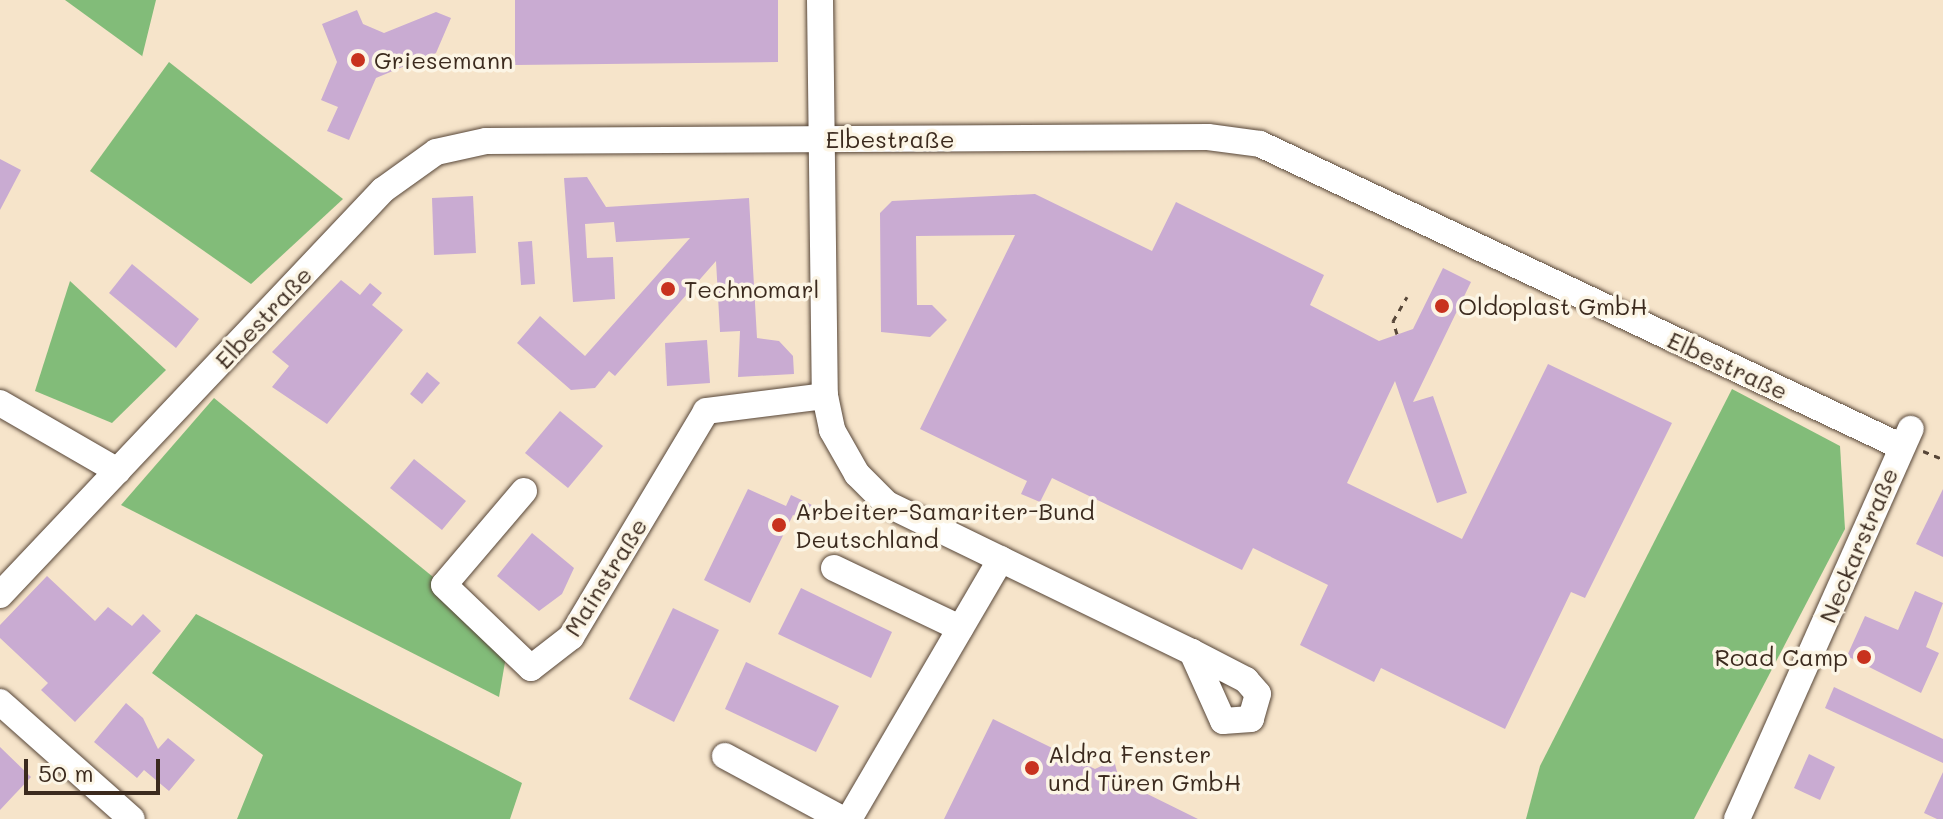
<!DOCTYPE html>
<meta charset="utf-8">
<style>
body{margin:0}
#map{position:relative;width:1943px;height:819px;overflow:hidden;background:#f6e4ca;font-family:Mali,sans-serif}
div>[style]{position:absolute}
.forest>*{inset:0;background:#82bc79}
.building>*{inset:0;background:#c9abd2}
.path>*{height:3px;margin-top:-1.5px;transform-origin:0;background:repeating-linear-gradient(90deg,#574638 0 6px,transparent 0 12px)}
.roads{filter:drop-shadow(0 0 2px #574638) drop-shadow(0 0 2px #574638)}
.minor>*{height:26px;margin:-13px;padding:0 13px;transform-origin:13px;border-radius:13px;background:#fff}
.dots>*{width:22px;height:22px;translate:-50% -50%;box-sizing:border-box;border:4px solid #fcf5e5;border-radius:50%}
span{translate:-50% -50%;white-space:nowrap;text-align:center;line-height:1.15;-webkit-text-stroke:7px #fcf5e5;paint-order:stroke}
.poi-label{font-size:24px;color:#3b2a1e}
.left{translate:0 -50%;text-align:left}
.right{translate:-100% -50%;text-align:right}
.street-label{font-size:24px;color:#3b2a1e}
.scale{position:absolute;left:24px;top:759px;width:136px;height:36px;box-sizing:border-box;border:4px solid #3b2a1e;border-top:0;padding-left:10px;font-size:24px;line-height:28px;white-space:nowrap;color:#3b2a1e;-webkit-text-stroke:6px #fcf5e5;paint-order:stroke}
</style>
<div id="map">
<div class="forest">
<i style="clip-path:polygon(65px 0,156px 0,142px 57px,142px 56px)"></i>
<i style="clip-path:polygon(169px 62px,343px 199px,251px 284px,90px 171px)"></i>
<i style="clip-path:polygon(70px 281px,166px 370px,112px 423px,35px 391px)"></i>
<i style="clip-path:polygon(1732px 389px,1840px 446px,1845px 529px,1694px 819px,1526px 819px,1540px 766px)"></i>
<i style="clip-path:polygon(214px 398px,509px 639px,499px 697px,121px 505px)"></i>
<i style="clip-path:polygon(196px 614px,522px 783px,510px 819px,237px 819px,263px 755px,152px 673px)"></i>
</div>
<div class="building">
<i style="clip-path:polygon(515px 0,778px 0,778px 62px,515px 65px)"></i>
<i style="clip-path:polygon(357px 10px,363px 24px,384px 33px,436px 12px,451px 18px,436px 53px,376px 78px,349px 140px,327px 131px,338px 107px,321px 100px,337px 62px,322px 24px)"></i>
<i style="clip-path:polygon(0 159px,21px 170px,0 210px)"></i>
<i style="clip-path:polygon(587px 177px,606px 207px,749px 198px,757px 338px,779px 341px,793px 356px,794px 374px,738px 377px,740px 331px,720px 332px,716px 261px,615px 376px,609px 371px,595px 388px,571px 390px,517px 343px,540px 316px,585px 356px,690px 238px,616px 242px,614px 222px,585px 224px,587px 258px,613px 257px,615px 299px,573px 302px,564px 178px)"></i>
<i style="clip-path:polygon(1035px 194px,1152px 251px,1176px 202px,1324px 275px,1310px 305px,1379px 341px,1413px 329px,1443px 268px,1471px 282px,1413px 402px,1433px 396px,1467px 493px,1437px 503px,1395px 381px,1347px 483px,1462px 539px,1548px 364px,1672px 423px,1585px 598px,1571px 592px,1505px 729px,1381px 668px,1374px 682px,1300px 645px,1328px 585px,1253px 548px,1242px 570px,1052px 478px,1040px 502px,1021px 494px,1027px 481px,920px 429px,1015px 235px,916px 236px,917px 305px,932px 305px,947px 320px,930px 337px,881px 332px,880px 213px,892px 201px)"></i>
<i style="clip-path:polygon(473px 196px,476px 253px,434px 255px,432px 198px)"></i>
<i style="clip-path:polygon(532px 241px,535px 284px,521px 285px,518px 242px)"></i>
<i style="clip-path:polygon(132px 264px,199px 319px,176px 348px,109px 293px)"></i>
<i style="clip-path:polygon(341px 280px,360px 295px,370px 283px,382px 293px,372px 305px,403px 330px,327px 424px,272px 387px,289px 366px,272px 352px)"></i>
<i style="clip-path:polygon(707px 340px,710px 383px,667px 386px,665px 343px)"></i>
<i style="clip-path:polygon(427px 372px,440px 383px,422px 404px,410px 394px)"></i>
<i style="clip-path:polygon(560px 411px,603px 446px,568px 488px,525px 453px)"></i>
<i style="clip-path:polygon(414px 459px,466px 501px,442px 530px,390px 488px)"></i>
<i style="clip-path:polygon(748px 489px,786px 506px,791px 495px,812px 505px,805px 520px,793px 515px,750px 603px,704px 580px)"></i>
<i style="clip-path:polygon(1943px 489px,1943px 557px,1916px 544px)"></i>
<i style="clip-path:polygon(532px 533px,574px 568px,562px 594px,539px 611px,497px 576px)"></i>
<i style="clip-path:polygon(47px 576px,95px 621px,108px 607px,132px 626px,143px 614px,161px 631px,75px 722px,41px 690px,48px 683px,0 638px,0 625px)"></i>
<i style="clip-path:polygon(801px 588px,892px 632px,871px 678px,778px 634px)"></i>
<i style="clip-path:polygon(1915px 591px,1943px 603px,1926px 647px,1939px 653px,1921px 693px,1847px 656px,1865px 616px,1898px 630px)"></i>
<i style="clip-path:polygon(673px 608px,719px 630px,674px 722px,629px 699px)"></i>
<i style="clip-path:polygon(746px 662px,839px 706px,816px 752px,725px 709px)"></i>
<i style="clip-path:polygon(1834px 687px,1943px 739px,1943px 763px,1825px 708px)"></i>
<i style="clip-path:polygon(126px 703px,143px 718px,158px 749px,168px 738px,195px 760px,169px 791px,144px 770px,137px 778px,94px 742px)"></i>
<i style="clip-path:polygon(993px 719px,1095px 769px,1114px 760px,1119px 780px,1198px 819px,944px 819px)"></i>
<i style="clip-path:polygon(0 747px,31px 777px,0 810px)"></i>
<i style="clip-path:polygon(1809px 754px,1835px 767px,1820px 800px,1794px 788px)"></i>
<i style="clip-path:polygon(1943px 772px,1943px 819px,1937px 819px,1924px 813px)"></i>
</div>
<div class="path">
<i style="left:1397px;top:334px;width:14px;rotate:-107deg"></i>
<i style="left:1393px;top:321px;width:28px;rotate:-60deg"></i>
<i style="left:1923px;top:451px;width:22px;rotate:22deg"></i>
</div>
<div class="roads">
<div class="minor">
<i style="left:820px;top:0;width:396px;rotate:89.3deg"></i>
<i style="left:825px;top:396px;width:35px;rotate:78deg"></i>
<i style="left:832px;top:430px;width:51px;rotate:60.4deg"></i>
<i style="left:857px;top:474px;width:42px;rotate:45deg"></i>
<i style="left:887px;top:504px;width:339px;rotate:25.9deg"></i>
<i style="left:1192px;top:652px;width:61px;rotate:27.4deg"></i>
<i style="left:1246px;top:680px;width:18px;rotate:49deg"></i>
<i style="left:1258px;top:694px;width:26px;rotate:106deg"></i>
<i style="left:1251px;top:719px;width:28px;rotate:176deg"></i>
<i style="left:1223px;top:721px;width:76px;rotate:-114.2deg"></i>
<i style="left:0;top:403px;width:136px;rotate:30deg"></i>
<i style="left:524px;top:491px;width:123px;rotate:130.4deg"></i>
<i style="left:444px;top:585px;width:120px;rotate:43.7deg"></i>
<i style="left:531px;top:668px;width:51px;rotate:-37.8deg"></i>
<i style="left:571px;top:637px;width:263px;rotate:-59.1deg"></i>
<i style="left:706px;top:411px;width:120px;rotate:-7.2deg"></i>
<i style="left:834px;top:568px;width:140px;rotate:25.5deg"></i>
<i style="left:0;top:595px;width:557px;rotate:-46.6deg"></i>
<i style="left:383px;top:190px;width:65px;rotate:-35.6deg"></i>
<i style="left:436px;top:152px;width:51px;rotate:-12.4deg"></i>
<i style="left:486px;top:141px;width:722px;rotate:-0.32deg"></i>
<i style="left:1208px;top:137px;width:52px;rotate:7.7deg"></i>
<i style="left:1260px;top:144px;width:708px;rotate:25.26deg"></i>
<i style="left:0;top:702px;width:176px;rotate:41.6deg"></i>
<i style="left:725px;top:756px;width:133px;rotate:28.3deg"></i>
<i style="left:849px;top:819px;width:301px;rotate:-59.7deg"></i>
<i style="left:1737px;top:819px;width:427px;rotate:-66deg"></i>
</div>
</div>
<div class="dots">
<i style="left:358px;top:60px;background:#c8321e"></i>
<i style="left:668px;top:289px;background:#c8321e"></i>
<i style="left:1442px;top:306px;background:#c8321e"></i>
<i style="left:779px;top:525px;background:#c8321e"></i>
<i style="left:1864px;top:657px;background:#c8321e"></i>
<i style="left:1032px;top:768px;background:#c8321e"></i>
</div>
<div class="poi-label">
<span class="left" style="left:374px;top:60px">Griesemann</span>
<span class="left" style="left:684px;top:289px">Technomarl</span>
<span class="left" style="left:1458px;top:306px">Oldoplast GmbH</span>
<span class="left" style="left:795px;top:525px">Arbeiter-Samariter-Bund<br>Deutschland</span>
<span class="right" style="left:1848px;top:657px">Road Camp</span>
<span class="left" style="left:1048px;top:768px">Aldra Fenster<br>und Türen GmbH</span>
</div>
<div class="street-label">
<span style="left:890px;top:139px">Elbestraße</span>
<span style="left:263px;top:317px;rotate:-47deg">Elbestraße</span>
<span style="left:1728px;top:365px;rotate:25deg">Elbestraße</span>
<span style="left:1858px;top:545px;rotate:-67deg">Neckarstraße</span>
<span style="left:605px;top:577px;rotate:-58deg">Mainstraße</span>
</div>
<div class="scale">50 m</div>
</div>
